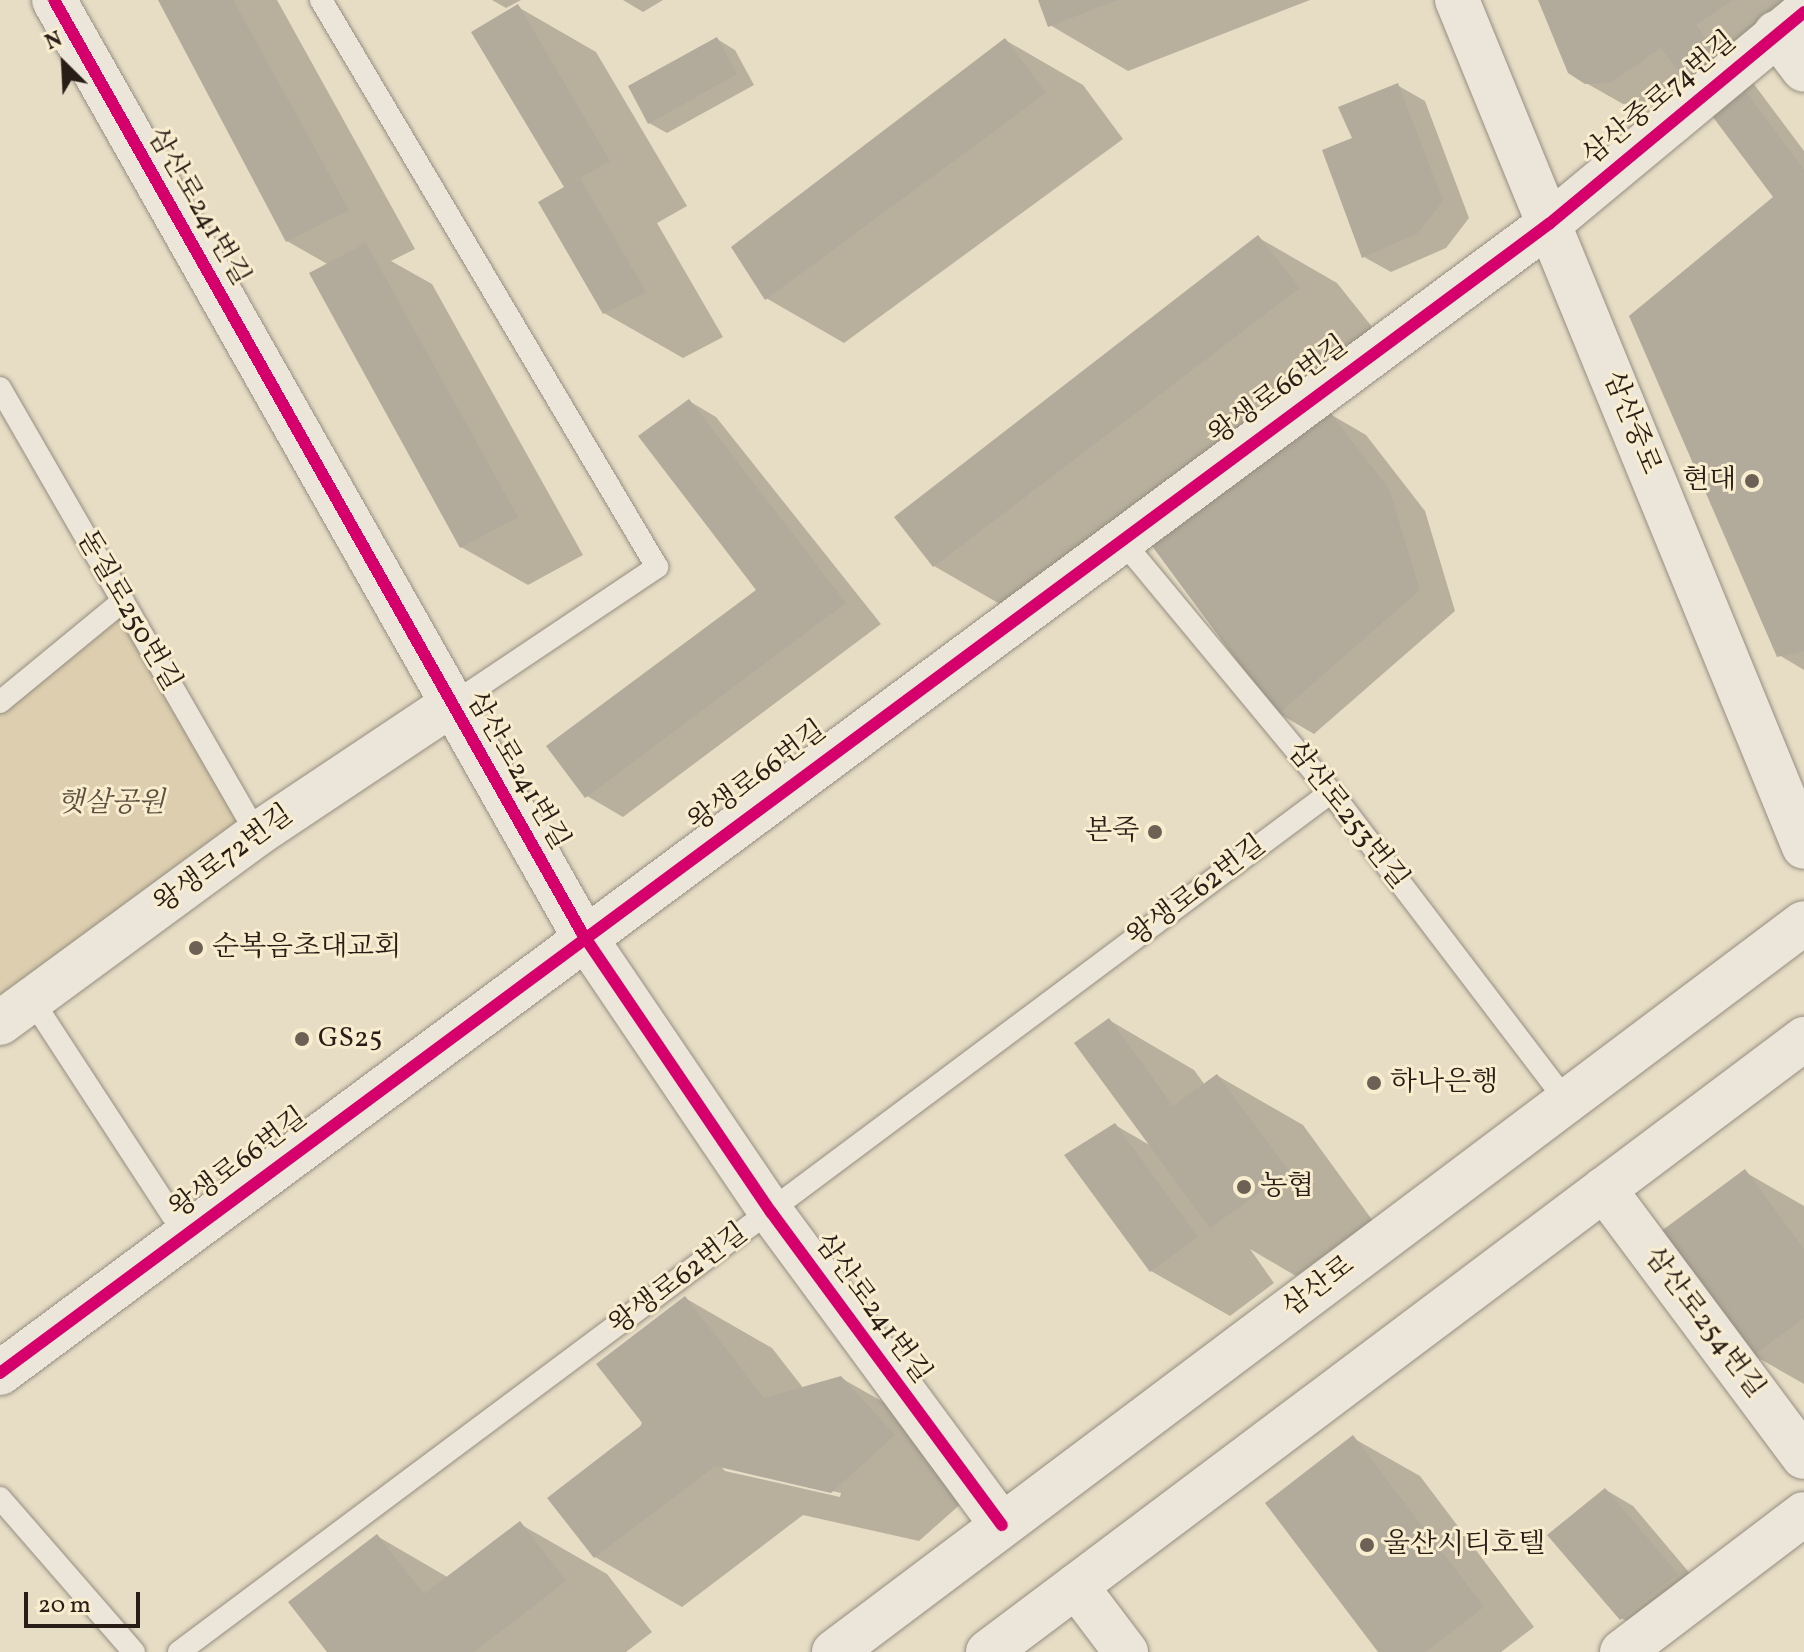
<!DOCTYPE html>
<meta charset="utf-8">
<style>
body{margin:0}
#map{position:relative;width:1804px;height:1652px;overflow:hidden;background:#e7ddc5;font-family:Vollkorn,"Noto Serif KR",serif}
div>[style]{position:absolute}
.green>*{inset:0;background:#dcceae}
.shadow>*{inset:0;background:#0003}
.building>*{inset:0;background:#b2aa9b}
.roads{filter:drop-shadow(0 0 2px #968e80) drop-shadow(0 0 2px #968e80)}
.service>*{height:22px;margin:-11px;padding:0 11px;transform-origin:11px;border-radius:11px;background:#ebe6d9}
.minor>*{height:44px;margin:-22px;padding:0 22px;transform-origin:22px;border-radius:22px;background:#ebe6d9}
.tertiary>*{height:44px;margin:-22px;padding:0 22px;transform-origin:22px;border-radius:22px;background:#ebe6d9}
.secondary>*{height:44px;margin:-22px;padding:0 22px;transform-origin:22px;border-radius:22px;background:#ebe6d9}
.cycleway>*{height:12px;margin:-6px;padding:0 6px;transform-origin:6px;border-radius:6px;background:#d6006c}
.dots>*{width:22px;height:22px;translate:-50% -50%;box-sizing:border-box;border:4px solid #f9edd0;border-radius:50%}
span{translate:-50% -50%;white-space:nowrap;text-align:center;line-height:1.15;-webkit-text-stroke:6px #f9edd0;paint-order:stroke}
.street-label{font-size:28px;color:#291e17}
.poi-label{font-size:28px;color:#291e17}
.right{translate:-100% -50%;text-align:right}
.left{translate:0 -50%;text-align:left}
.park-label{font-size:28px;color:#5c4f3f;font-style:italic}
.north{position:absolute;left:24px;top:24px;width:80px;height:80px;-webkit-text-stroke:6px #f9edd0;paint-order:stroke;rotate:336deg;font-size:22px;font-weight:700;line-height:32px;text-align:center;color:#291e17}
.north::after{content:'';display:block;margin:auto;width:28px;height:36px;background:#291e17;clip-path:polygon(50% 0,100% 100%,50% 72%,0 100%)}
.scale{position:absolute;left:24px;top:1592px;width:116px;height:36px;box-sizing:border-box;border:4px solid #291e17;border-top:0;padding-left:10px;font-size:24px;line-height:28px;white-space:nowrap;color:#291e17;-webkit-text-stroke:6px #f9edd0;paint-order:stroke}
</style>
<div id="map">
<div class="green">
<i style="clip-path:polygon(123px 601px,257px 834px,0 1022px,0 702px)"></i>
</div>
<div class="shadow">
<i style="clip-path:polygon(160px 0,277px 0,415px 249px,391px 261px,432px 284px,583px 555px,528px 585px,461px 547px,329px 265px,287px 241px)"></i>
<i style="clip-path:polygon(492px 0,521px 0,506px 8px)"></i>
<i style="clip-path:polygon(623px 0,663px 0,643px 12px)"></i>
<i style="clip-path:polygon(1040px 0,1310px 0,1128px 71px,1050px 25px)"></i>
<i style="clip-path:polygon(1540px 0,1799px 0,1727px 48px,1804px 151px,1804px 670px,1779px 655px,1777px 197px,1685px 77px,1648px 102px,1623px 104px,1586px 83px)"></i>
<i style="clip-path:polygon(518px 7px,596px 52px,687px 206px,657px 223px,723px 337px,683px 358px,604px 313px)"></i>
<i style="clip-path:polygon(717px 39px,735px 50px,754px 85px,667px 133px,649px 123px)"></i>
<i style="clip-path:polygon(1005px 40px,1083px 85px,1123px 139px,844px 343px,766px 298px)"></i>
<i style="clip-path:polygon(1397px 85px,1425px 101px,1469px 218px,1446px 248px,1391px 272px,1364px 257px,1355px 139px)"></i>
<i style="clip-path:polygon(1259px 238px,1337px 283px,1377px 333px,1012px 611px,934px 566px)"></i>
<i style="clip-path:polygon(689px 401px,716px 417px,881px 624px,623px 817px,587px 796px,758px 590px)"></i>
<i style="clip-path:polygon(1330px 414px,1366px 435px,1425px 511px,1455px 611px,1314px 734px,1278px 713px)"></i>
<i style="clip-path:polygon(1109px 1020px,1194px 1070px,1205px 1085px,1218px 1076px,1303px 1125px,1373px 1221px,1296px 1276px,1250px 1249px,1274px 1283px,1230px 1316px,1151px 1271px,1115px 1125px,1153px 1147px)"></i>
<i style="clip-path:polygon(1745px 1172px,1804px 1206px,1804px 1384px,1753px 1355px)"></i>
<i style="clip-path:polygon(evenodd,685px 1298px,772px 1348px,804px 1389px,841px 1378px,929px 1428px,981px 1486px,919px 1541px,803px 1515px,682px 1607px,595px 1557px,685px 1298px,720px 1465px,841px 1493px,840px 1497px,725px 1471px,720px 1465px)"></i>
<i style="clip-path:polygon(1353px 1438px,1420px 1476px,1534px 1627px,1501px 1652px,1381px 1652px)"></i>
<i style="clip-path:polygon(1606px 1490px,1633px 1506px,1704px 1590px,1649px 1634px,1621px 1618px)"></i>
<i style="clip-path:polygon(520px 1524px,607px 1574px,652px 1632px,626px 1652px,329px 1652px,377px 1536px,449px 1578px)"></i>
</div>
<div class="building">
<i style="clip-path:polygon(158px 0,233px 0,349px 210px,286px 242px)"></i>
<i style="clip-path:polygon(1038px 0,1117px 0,1048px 27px)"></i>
<i style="clip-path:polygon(1538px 0,1733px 0,1696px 25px,1804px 170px,1804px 651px,1777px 657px,1629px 316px,1773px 197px,1661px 48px,1611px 82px,1585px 84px,1568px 73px)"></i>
<i style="clip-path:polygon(518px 4px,610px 161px,580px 178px,646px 292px,603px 314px,538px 202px,564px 187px,471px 32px)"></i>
<i style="clip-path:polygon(717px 37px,737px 74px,648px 124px,628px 86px)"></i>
<i style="clip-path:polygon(1005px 38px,1046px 93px,765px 300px,731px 247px)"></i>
<i style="clip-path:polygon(1398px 83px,1443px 201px,1418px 233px,1362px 258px,1322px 150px,1352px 138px,1338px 107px)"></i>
<i style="clip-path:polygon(1258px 235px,1300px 288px,933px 567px,894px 517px)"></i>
<i style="clip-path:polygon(366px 243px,518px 517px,460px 548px,309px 273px)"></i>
<i style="clip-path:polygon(689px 399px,846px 603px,585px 798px,546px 746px,756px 590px,638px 436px)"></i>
<i style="clip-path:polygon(1330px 412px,1389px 489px,1420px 590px,1277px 715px,1152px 546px)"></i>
<i style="clip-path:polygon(1109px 1018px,1173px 1106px,1217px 1074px,1289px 1171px,1210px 1228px,1074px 1043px)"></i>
<i style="clip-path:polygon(1115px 1123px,1198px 1237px,1150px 1272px,1064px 1155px)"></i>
<i style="clip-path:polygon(1745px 1169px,1804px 1249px,1804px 1318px,1752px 1356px,1660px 1232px)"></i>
<i style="clip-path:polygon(685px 1296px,764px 1398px,841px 1376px,895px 1435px,831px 1493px,715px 1466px,594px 1558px,547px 1498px,643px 1424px,596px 1364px)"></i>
<i style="clip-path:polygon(1353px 1435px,1484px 1607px,1425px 1652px,1378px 1652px,1265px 1503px)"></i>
<i style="clip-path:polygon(1605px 1488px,1678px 1574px,1620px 1620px,1547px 1535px)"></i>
<i style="clip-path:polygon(520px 1521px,566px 1581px,474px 1652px,327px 1652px,288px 1602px,377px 1534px,424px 1594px)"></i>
</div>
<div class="roads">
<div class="service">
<i style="left:321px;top:0;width:659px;rotate:59.35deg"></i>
<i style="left:657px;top:567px;width:247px;rotate:146.2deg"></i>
<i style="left:0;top:388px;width:515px;rotate:60.05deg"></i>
<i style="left:1119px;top:537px;width:332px;rotate:50.3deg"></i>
<i style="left:1331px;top:792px;width:388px;rotate:52.7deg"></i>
<i style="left:0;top:702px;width:159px;rotate:-39.4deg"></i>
<i style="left:32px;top:1000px;width:280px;rotate:56.9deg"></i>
<i style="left:0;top:1498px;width:204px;rotate:49deg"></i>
<i style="left:179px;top:1652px;width:1438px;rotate:-36.74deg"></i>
</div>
<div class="minor">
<i style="left:54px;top:0;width:1072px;rotate:60.49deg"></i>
<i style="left:582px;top:933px;width:337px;rotate:55.9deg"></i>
<i style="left:771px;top:1212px;width:389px;rotate:53.6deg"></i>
<i style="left:1776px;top:33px;width:46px;rotate:52.9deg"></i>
<i style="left:0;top:1023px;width:319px;rotate:-36.3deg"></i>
<i style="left:257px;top:834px;width:234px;rotate:-33.7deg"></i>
<i style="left:1604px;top:1189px;width:334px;rotate:53.3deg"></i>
<i style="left:0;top:1373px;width:1929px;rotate:-36.57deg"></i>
<i style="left:1549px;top:224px;width:332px;rotate:-39.7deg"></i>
<i style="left:1076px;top:1586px;width:83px;rotate:52.9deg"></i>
<i style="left:1622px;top:1652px;width:228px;rotate:-37.2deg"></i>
</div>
<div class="tertiary">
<i style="left:1457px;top:0;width:915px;rotate:67.72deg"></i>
</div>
<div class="secondary">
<i style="left:834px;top:1652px;width:1213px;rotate:-36.93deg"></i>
<i style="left:988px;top:1652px;width:1021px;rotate:-36.91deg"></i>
</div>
</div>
<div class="cycleway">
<i style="left:54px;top:0;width:1072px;rotate:60.49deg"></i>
<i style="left:582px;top:933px;width:337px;rotate:55.9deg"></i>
<i style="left:771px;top:1212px;width:389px;rotate:53.6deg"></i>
<i style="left:0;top:1373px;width:1929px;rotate:-36.57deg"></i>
<i style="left:1549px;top:224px;width:332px;rotate:-39.7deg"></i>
</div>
<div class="dots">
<i style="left:1752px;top:481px;background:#6c6154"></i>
<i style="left:1155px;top:832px;background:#6c6154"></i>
<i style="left:196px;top:948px;background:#6c6154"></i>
<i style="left:302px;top:1039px;background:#6c6154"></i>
<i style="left:1374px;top:1083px;background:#6c6154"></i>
<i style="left:1244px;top:1187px;background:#6c6154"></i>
<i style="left:1367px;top:1545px;background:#6c6154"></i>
</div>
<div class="street-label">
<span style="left:1660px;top:99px;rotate:-40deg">삼산중로74번길</span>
<span style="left:198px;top:207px;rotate:60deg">삼산로241번길</span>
<span style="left:1279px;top:391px;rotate:-36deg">왕생로66번길</span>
<span style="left:1631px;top:423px;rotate:68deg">삼산중로</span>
<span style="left:128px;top:611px;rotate:60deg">돋질로250번길</span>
<span style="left:517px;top:771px;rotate:60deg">삼산로241번길</span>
<span style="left:758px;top:777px;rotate:-37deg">왕생로66번길</span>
<span style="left:1347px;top:816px;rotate:52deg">삼산로253번길</span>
<span style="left:224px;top:860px;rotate:-36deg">왕생로72번길</span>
<span style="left:1197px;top:892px;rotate:-37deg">왕생로62번길</span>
<span style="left:239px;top:1164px;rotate:-37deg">왕생로66번길</span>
<span style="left:679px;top:1280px;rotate:-37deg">왕생로62번길</span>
<span style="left:1319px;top:1287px;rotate:-37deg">삼산로</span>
<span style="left:872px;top:1309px;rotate:54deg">삼산로241번길</span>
<span style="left:1704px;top:1323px;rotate:53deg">삼산로254번길</span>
</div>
<div class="poi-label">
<span class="right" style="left:1736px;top:481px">현대</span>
<span class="right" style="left:1139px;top:832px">본죽</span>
<span class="left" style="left:212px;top:948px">순복음초대교회</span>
<span class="left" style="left:318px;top:1039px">GS25</span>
<span class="left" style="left:1390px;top:1083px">하나은행</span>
<span class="left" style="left:1260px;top:1187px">농협</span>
<span class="left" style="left:1383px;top:1545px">울산시티호텔</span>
</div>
<div class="park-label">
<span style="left:111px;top:804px">햇살공원</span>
</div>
<div class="north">N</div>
<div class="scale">20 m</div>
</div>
